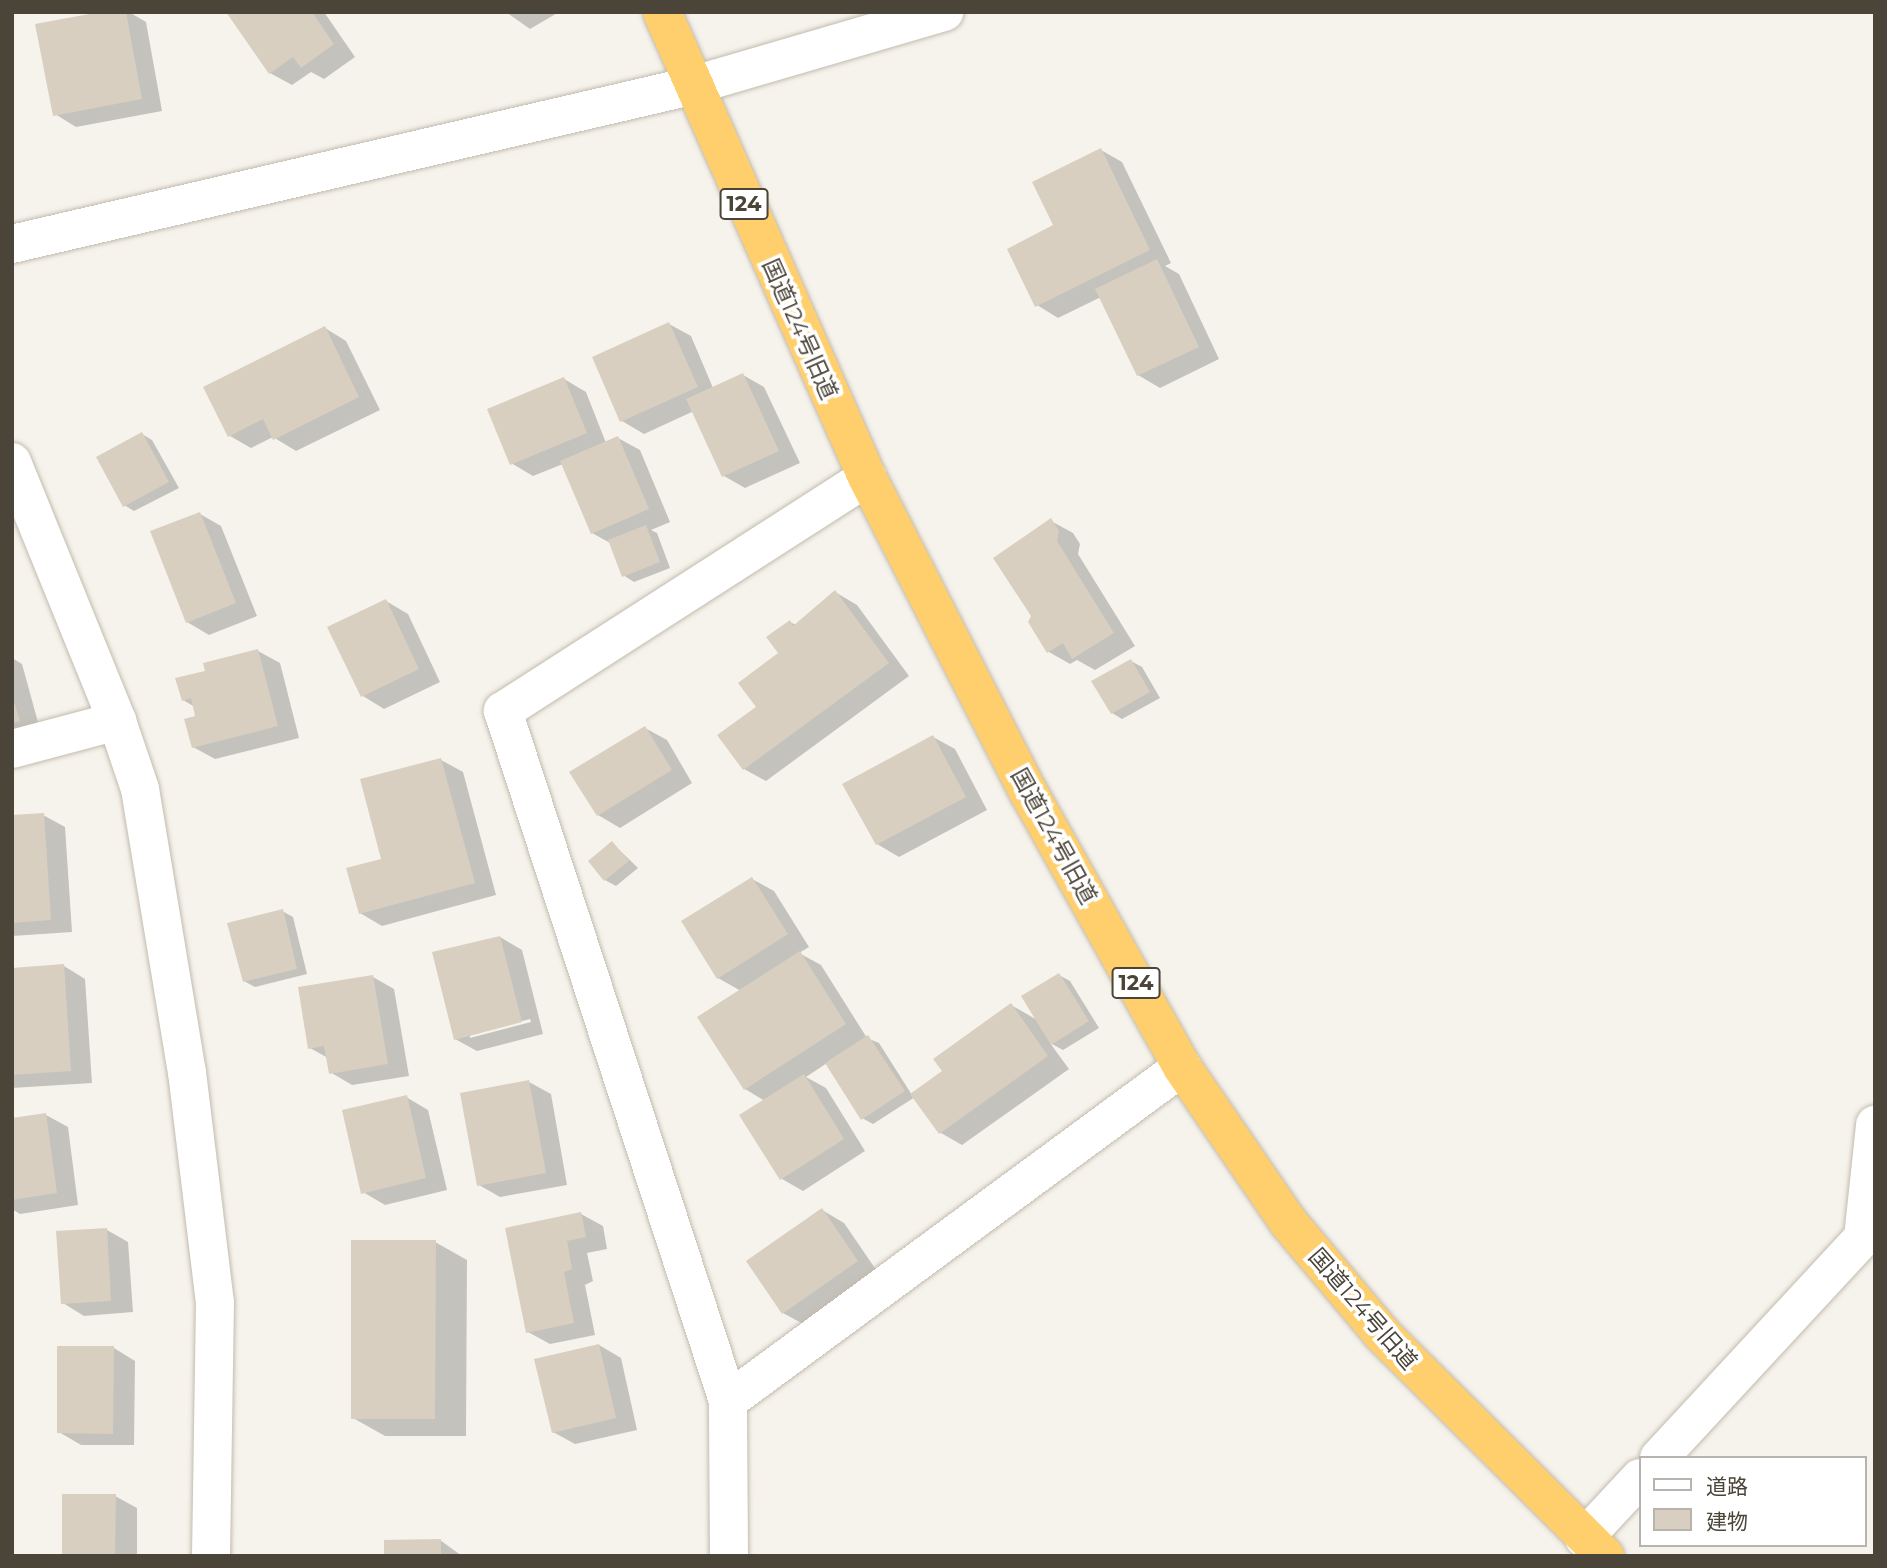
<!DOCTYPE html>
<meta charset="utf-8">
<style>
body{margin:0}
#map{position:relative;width:1887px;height:1568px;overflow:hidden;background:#f6f3ec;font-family:Montserrat,"Noto Sans JP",sans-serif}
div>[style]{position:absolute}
.shadow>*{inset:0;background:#0003}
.building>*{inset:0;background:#d8cfc1}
.roads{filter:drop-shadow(0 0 2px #c2bbae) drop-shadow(0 0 2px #c2bbae)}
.minor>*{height:38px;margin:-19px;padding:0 19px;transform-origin:19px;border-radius:19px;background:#fff}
.highway>*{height:38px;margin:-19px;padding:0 19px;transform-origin:19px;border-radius:19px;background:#ffcf6e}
span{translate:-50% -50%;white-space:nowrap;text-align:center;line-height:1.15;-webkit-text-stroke:7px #fff;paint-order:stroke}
.shield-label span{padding:2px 5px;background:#fff;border:2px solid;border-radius:5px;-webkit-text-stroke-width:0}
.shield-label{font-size:21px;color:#4b4439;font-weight:700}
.street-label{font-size:23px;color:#4b4439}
.frame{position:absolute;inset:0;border:14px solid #4b4439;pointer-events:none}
.legend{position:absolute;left:1639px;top:1456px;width:228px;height:91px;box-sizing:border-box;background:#fff;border:2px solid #b7b4b0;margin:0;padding:9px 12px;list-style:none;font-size:21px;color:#4b4439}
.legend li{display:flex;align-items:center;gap:14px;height:35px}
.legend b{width:35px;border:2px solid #b7b4b0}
</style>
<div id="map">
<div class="shadow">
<i style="clip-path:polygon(110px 12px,129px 12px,146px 22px,162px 111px,76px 127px,55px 114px)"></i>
<i style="clip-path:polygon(228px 12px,324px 12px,355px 57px,324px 79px,311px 72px,292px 85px,270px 73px)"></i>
<i style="clip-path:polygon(506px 12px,559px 12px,530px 29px)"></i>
<i style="clip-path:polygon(1101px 150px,1122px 162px,1171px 263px,1165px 266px,1179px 274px,1219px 359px,1160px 388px,1138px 375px,1101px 297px,1058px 318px,1037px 305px,1056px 226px)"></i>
<i style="clip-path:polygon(669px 324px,691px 336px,713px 388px,743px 375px,764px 387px,800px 463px,745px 488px,724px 476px,694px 411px,644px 434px,622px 421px)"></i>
<i style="clip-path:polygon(325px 328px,346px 341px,380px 410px,296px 451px,273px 437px,251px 448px,230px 436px)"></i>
<i style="clip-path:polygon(564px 379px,586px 392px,606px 443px,618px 438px,640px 450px,670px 522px,651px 530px,657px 533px,670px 568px,634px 582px,623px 575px,612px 544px,592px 533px,563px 464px,533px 476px,511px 463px)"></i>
<i style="clip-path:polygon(142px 434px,152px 440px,179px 488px,134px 511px,124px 505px)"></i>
<i style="clip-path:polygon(200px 514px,221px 526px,257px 616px,209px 635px,187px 622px)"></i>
<i style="clip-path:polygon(1051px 521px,1073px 533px,1080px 544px,1078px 554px,1135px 646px,1095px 670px,1077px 660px,1070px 664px,1049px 652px,1033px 616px)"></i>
<i style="clip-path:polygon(835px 592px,857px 605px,909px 676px,766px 781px,744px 769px,758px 708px,790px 622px,796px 625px)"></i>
<i style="clip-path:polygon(386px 601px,408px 614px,440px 682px,384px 709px,363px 696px)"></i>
<i style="clip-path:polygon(258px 651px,280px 663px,299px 738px,215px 759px,193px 747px,198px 717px,195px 707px,183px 700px,208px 672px)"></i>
<i style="clip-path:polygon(12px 658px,22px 664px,41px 733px,12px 742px)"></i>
<i style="clip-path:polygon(1131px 661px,1142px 667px,1160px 698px,1122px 719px,1112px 713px)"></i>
<i style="clip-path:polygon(645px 728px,667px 740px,692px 783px,620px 828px,598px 815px,572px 772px)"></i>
<i style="clip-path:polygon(933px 737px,955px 749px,987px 810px,899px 857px,877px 844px)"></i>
<i style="clip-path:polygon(441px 760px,463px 772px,496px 895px,382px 926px,360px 913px,383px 860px)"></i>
<i style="clip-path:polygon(43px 815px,65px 827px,72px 932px,12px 936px,12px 817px)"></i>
<i style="clip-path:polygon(612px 843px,638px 868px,616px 886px,605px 880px)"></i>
<i style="clip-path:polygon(752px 879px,774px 891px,809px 947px,799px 953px,821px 965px,867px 1038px,879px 1043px,912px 1095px,944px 1071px,1011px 1005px,1039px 1021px,1059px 975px,1070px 981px,1099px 1028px,1063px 1050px,1050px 1043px,1069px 1069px,962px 1145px,941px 1133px,915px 1097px,873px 1124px,862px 1118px,827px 1063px,806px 1077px,826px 1088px,865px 1151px,803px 1191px,782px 1179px,765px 1101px,745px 1089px,700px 1018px,741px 991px,718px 978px)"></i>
<i style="clip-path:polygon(282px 911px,293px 917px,307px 974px,255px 987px,244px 981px)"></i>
<i style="clip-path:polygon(evenodd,500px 937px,522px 950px,543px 1034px,477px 1051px,455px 1039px,500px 937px,530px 1019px,531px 1022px,470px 1038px,470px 1034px,530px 1019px)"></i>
<i style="clip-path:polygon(64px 966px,85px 979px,92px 1083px,12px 1088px,12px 970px)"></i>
<i style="clip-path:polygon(373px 977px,394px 989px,409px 1076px,352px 1085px,330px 1072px,328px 1058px,310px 1048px)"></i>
<i style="clip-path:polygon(529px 1082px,551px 1094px,567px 1185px,500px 1197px,479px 1185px)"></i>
<i style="clip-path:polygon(406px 1097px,428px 1110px,447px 1190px,385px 1205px,363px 1192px)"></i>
<i style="clip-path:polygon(46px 1115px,68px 1127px,78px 1205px,20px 1214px,12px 1209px,12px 1120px)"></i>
<i style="clip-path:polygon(822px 1210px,844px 1223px,879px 1274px,805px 1325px,783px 1313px)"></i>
<i style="clip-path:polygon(581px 1214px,603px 1226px,607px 1249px,587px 1253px,593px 1281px,585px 1285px,595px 1335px,550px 1344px,528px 1332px,507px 1229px)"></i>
<i style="clip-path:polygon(107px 1230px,128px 1242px,133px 1312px,84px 1316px,63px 1303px)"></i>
<i style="clip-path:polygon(435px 1242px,467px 1260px,466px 1436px,385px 1436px,353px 1418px)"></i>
<i style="clip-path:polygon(599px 1345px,621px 1358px,637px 1430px,575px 1444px,553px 1432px)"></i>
<i style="clip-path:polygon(114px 1348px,135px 1361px,134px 1445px,81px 1445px,59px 1432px)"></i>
<i style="clip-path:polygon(115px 1496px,137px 1508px,137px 1556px,63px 1556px)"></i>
<i style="clip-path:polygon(440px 1540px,462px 1556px,386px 1556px)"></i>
</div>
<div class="building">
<i style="clip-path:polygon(100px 12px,126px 12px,142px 99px,53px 116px,35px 24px)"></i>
<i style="clip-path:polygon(226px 12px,312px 12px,334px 44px,301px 68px,293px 57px,269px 74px)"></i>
<i style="clip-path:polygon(1101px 148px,1150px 250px,1035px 307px,1007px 249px,1053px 225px,1032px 182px)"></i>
<i style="clip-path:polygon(1157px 259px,1199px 347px,1137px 376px,1095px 289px)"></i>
<i style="clip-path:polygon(669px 322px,698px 387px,620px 422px,592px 357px)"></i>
<i style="clip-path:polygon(325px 326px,359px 397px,273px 440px,263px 419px,228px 437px,203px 387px)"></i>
<i style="clip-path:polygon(743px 373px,779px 451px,722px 477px,686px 399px)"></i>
<i style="clip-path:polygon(564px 377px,587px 433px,510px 465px,487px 409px)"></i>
<i style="clip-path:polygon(142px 432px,169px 482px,123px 507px,96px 457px)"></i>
<i style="clip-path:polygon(618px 436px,649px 509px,591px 534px,560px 461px)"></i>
<i style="clip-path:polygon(200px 512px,236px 603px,186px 623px,150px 531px)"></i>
<i style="clip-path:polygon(1051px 518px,1059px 531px,1057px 541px,1114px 633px,1072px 659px,1063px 643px,1047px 653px,1028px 622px,1031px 616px,993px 558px)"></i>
<i style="clip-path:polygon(646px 525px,660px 562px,622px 577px,608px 540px)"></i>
<i style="clip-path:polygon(835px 590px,889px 663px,743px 770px,717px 735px,756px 707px,738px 683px,778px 653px,766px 637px,790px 620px,793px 626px)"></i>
<i style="clip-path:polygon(386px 599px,419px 669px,361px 697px,327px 627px)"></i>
<i style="clip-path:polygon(258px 649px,278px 726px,192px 748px,184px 719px,195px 716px,191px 698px,182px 701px,175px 678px,205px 671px,203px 663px)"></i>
<i style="clip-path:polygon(1131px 659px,1150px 692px,1111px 714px,1091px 681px)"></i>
<i style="clip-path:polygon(12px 695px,20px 721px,12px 723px)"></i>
<i style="clip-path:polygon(645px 726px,672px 770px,597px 816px,569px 772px)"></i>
<i style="clip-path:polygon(933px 735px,966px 797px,876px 845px,842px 784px)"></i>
<i style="clip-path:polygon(441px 758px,475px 883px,359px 914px,346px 868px,381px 859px,360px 779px)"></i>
<i style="clip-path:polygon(44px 813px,51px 920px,12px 923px,12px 815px)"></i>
<i style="clip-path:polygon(612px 841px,629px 861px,604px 881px,588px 861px)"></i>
<i style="clip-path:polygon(752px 877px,788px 934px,717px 979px,681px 921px)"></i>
<i style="clip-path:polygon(283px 909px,297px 969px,243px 982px,227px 923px)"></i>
<i style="clip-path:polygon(500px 936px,522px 1022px,454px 1040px,432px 952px)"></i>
<i style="clip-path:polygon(800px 951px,846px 1024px,744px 1090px,697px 1017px)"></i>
<i style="clip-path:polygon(64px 964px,71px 1071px,12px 1075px,12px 968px)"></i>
<i style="clip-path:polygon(1059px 973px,1089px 1021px,1051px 1045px,1021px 996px)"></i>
<i style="clip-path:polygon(373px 975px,388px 1064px,329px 1074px,324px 1046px,308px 1049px,298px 987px)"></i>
<i style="clip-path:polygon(1011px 1003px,1048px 1056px,939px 1134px,910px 1094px,942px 1071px,933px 1059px)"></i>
<i style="clip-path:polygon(868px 1035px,905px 1091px,861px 1120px,825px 1063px)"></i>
<i style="clip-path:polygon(804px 1074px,844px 1139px,780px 1180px,739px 1115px)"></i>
<i style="clip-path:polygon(529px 1080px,546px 1173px,477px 1186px,460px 1093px)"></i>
<i style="clip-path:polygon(407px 1095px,426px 1178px,361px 1194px,342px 1110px)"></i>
<i style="clip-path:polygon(46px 1113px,57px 1193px,12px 1200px,12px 1118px)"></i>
<i style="clip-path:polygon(822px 1208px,858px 1261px,782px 1314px,746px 1261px)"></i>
<i style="clip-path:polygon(581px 1212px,586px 1237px,567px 1241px,572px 1269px,564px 1272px,574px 1323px,526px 1333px,505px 1228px)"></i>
<i style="clip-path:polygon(107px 1228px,111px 1301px,61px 1304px,56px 1231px)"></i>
<i style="clip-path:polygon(351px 1240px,436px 1240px,435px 1419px,351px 1419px)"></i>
<i style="clip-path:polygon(599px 1344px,616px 1418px,552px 1433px,534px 1359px)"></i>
<i style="clip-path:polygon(57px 1346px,114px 1346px,113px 1434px,57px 1433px)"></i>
<i style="clip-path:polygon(62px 1494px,116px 1494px,115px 1556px,62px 1556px)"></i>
<i style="clip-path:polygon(441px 1539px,441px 1556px,384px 1556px,384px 1540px)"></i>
</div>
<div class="roads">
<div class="minor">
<i style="left:12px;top:244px;width:697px;rotate:-13.1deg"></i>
<i style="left:691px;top:86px;width:264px;rotate:-16.3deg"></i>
<i style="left:12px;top:462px;width:279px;rotate:67.9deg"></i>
<i style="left:117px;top:721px;width:72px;rotate:71.3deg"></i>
<i style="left:140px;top:789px;width:287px;rotate:80.6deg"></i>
<i style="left:187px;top:1072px;width:232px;rotate:83.1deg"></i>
<i style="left:215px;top:1302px;width:254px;rotate:90.9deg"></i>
<i style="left:12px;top:749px;width:109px;rotate:-14.9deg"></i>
<i style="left:728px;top:1401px;width:564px;rotate:-36.34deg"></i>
<i style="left:1659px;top:1458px;width:300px;rotate:-47.2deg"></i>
<i style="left:1863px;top:1238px;width:114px;rotate:-83.9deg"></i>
<i style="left:1584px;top:1538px;width:82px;rotate:-47deg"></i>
<i style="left:729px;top:1556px;width:155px;rotate:-90.4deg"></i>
<i style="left:728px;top:1401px;width:726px;rotate:-108.06deg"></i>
<i style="left:503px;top:711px;width:433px;rotate:-32.7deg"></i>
</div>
<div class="highway">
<i style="left:662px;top:12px;width:508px;rotate:66.21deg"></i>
<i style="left:867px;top:477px;width:355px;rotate:62.9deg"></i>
<i style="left:1029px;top:793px;width:314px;rotate:60.8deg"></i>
<i style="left:1182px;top:1067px;width:189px;rotate:55.6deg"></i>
<i style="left:1289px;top:1223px;width:145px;rotate:50deg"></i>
<i style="left:1382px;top:1334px;width:315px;rotate:44.9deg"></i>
</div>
</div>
<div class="shield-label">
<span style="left:744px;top:204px">124</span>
<span style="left:1136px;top:983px">124</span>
</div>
<div class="street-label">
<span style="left:800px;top:329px;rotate:66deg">国道124号旧道</span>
<span style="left:1054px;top:836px;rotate:61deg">国道124号旧道</span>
<span style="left:1363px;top:1309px;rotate:49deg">国道124号旧道</span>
</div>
<div class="frame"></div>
<ul class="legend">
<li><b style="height:9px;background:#fff"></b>道路</li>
<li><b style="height:19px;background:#d8cfc1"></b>建物</li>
</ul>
</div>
